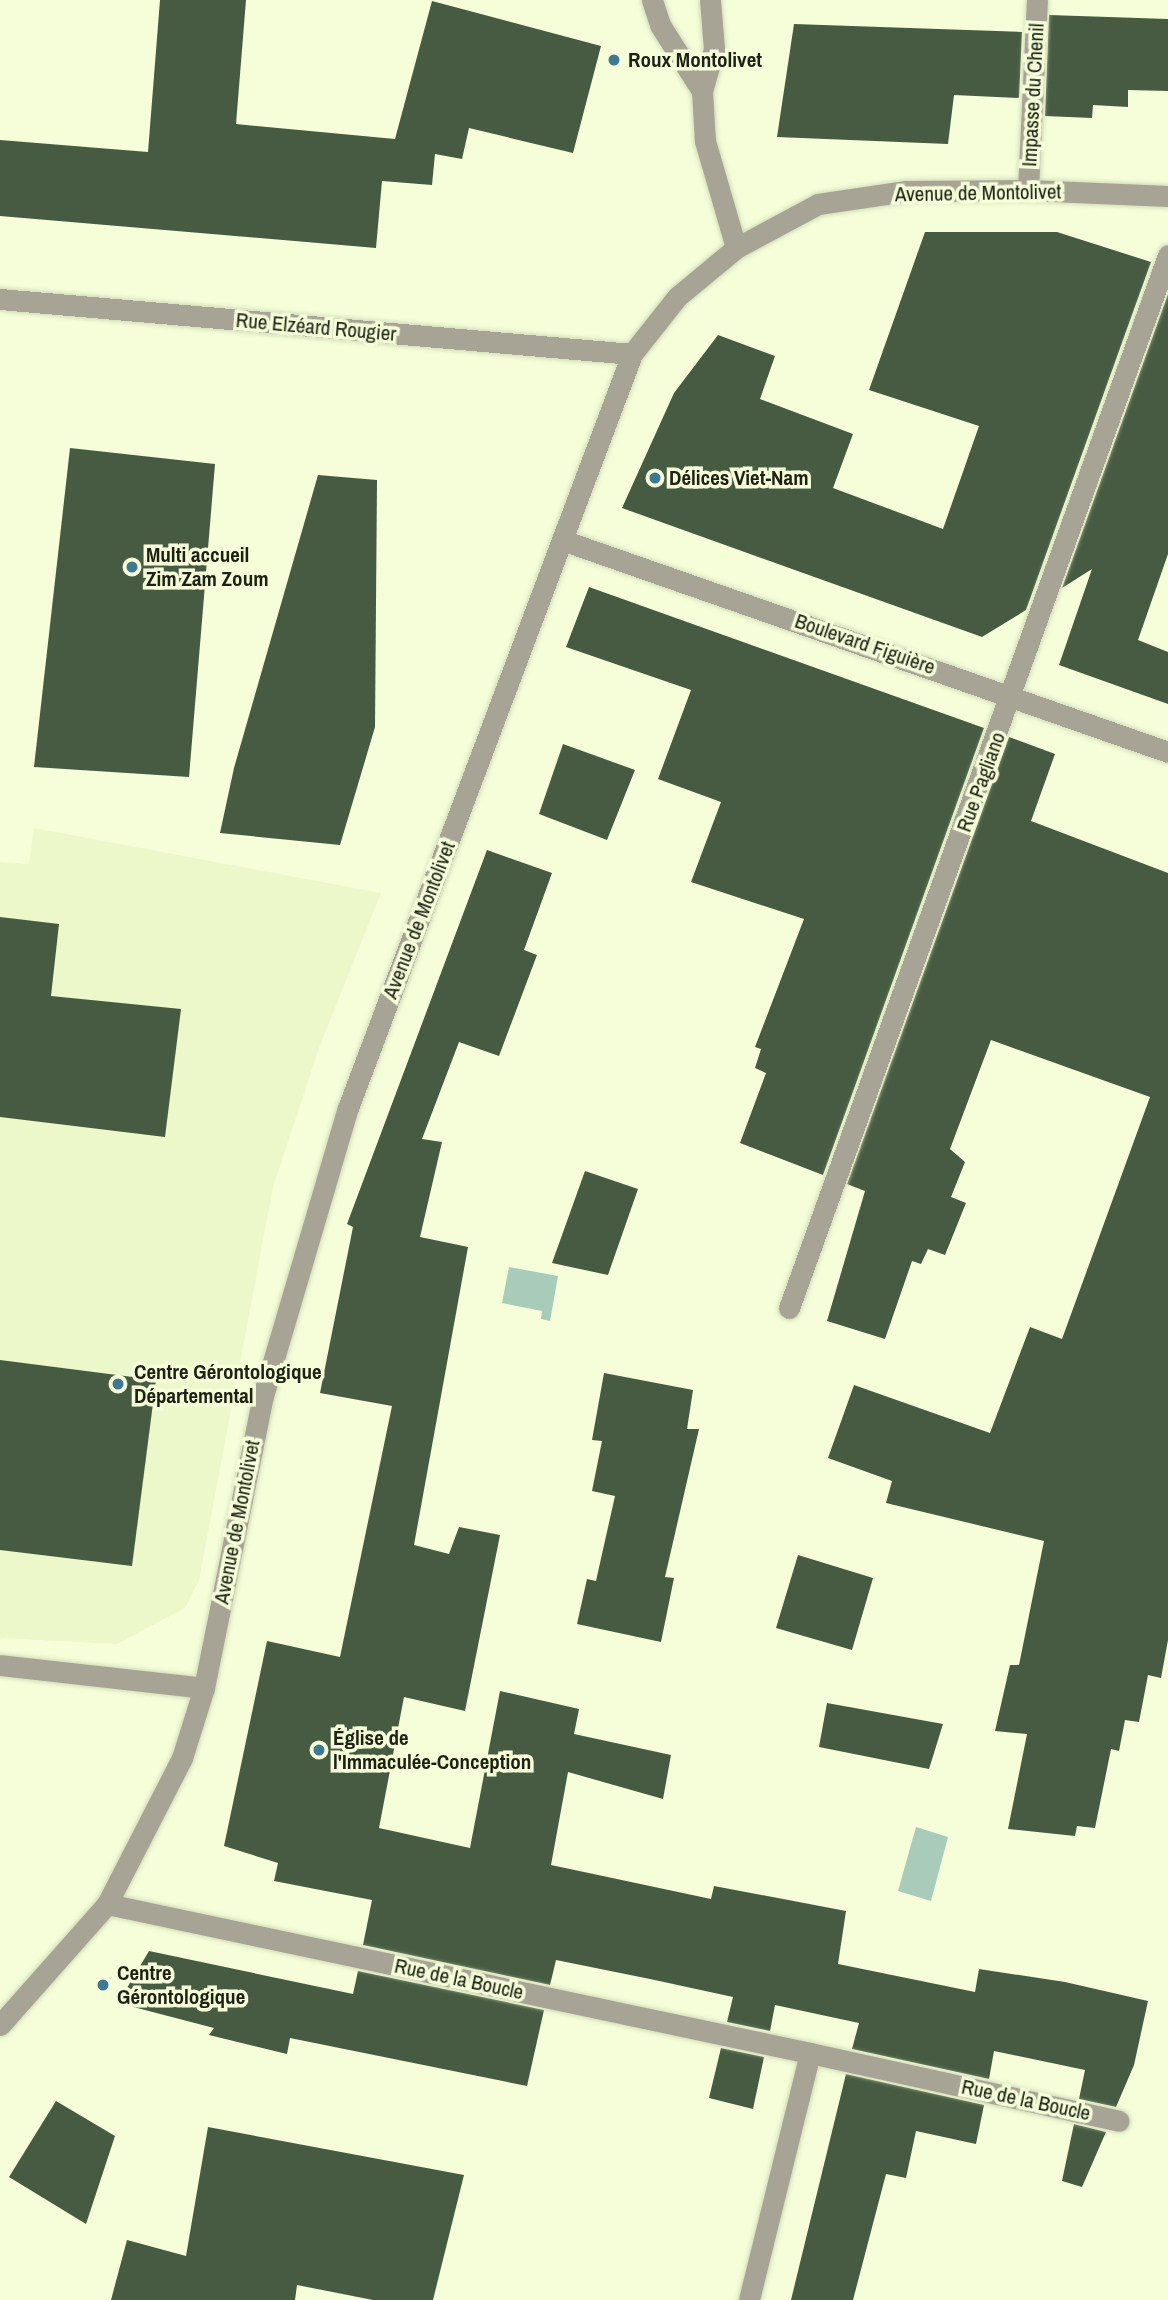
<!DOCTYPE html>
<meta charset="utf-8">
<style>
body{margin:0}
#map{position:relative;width:1168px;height:2300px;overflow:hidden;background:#f5fed9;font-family:"Archivo Narrow",sans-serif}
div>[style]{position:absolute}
.built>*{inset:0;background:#ecf7ca}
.water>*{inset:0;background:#a8ccb9}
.building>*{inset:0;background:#465b41}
.roads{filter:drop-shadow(0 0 2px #d3dbb9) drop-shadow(0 0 2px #d3dbb9)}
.lane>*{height:21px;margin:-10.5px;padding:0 10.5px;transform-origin:10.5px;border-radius:10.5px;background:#a7a495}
.street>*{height:21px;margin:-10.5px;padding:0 10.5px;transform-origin:10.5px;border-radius:10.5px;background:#a7a495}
.dots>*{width:19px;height:19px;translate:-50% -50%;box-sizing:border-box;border:4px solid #f5fed9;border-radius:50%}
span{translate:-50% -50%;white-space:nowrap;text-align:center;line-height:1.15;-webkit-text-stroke:7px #f5fed9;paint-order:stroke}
.poi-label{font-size:21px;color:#1e2113;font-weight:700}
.left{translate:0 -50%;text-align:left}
.street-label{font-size:21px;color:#1e2113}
</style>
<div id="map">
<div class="built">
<i style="clip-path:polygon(34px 828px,381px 893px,319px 1048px,273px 1187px,199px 1580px,185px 1608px,117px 1644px,1px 1638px,0 1642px,0 862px,29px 864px)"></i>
</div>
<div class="water">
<i style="clip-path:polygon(509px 1267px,558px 1276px,550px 1321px,541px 1319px,542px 1311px,502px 1303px)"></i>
<i style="clip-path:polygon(916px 1827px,948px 1837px,931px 1901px,898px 1891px)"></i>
</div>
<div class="building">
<i style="clip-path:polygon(160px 0,246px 0,236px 124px,395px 139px,432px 1px,601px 46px,573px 153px,469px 128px,462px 159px,435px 154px,432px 185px,382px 181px,376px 248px,0 216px,0 140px,148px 152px)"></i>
<i style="clip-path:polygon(1049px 15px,1168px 19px,1168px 91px,1128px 90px,1128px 107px,1093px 105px,1092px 118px,1045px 116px)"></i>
<i style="clip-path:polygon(794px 24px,1022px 32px,1019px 98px,954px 95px,948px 144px,777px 137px)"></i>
<i style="clip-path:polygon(925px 232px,1057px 232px,1151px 262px,1026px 610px,982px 637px,622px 508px,674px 393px,718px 335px,775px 356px,760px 399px,853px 434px,833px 488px,943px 529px,979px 426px,869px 390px)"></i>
<i style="clip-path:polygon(1168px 294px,1168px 554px,1138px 640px,1168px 652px,1168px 704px,1059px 665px,1092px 569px,1062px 588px)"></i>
<i style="clip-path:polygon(70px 448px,215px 464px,189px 777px,34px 767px)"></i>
<i style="clip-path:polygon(318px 475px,377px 480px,375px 727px,340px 845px,220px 833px,234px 768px)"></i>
<i style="clip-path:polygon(589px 587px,984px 728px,823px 1175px,740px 1143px,766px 1073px,755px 1068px,761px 1049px,755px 1047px,804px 919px,691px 882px,721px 802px,658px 779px,691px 690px,566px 647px)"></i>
<i style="clip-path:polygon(1009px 737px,1055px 754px,1031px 821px,1168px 873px,1168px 1640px,1161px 1678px,1148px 1675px,1139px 1722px,1125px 1720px,1119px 1751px,1111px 1749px,1095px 1828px,1077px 1826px,1075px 1836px,1008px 1829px,1027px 1734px,995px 1731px,1010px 1665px,1019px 1665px,1044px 1541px,886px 1503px,892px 1481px,828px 1458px,854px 1385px,990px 1433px,1030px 1327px,1062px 1339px,1150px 1097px,991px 1040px,950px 1149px,965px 1162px,951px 1197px,966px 1203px,945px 1255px,928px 1249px,921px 1264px,912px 1261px,885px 1339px,827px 1321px,865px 1191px,847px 1184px)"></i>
<i style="clip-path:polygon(563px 744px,635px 770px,607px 840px,539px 814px)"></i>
<i style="clip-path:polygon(487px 850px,552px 873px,524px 950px,537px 955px,499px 1056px,459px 1042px,422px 1139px,442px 1142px,420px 1237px,468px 1247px,414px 1545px,449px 1554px,459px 1527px,500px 1535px,465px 1711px,404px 1697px,379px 1828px,470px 1848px,500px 1691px,579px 1709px,574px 1734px,671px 1755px,663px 1799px,568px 1772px,551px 1865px,711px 1899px,714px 1886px,846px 1911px,838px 1964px,975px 1992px,979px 1969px,1065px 1982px,1148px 2001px,1134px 2065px,1116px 2107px,1079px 2099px,1085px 2070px,994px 2051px,989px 2079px,852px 2049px,859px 2023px,775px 2005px,770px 2031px,727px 2022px,733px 1997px,650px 1979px,556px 1960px,550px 1985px,363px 1945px,372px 1900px,274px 1881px,278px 1863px,224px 1846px,267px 1641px,340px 1657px,392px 1406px,320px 1393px,353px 1227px,347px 1224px)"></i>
<i style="clip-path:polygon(0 917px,59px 924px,51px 996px,181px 1009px,165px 1137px,0 1117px)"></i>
<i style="clip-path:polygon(585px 1171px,638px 1189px,608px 1275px,552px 1263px)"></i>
<i style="clip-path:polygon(0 1360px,156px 1380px,132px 1566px,0 1550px)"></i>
<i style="clip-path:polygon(604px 1373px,693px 1390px,687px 1429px,699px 1429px,665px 1577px,674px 1578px,661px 1642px,577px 1624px,587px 1579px,596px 1581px,615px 1496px,592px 1491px,602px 1441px,592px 1440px)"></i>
<i style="clip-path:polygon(798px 1555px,873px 1578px,852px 1650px,776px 1628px)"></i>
<i style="clip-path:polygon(827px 1703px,943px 1724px,929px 1769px,819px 1747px)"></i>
<i style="clip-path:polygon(149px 1951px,353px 1994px,358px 1971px,544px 2010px,527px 2086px,290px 2038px,287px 2054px,209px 2035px,214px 2028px,118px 2003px)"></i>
<i style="clip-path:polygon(721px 2048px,764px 2057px,753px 2109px,709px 2098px)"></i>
<i style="clip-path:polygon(846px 2074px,984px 2105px,976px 2144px,916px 2131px,906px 2178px,886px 2174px,853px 2300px,791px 2300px)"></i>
<i style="clip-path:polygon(56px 2101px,115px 2136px,86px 2224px,9px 2177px)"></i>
<i style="clip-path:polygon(1074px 2124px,1106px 2132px,1082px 2187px,1062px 2181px)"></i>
<i style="clip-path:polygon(208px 2127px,464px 2175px,433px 2300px,373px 2300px,297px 2285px,295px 2300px,111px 2300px,127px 2240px,186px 2256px)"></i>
</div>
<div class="roads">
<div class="lane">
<i style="left:1028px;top:190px;width:190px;rotate:-87.3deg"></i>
<i style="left:0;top:1665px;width:205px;rotate:6.4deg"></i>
</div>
<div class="street">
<i style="left:652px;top:0;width:26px;rotate:72deg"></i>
<i style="left:660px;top:25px;width:78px;rotate:57.5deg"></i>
<i style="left:710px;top:0;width:49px;rotate:85.3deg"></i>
<i style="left:714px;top:49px;width:44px;rotate:105.9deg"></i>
<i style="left:702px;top:91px;width:50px;rotate:86.6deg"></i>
<i style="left:705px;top:141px;width:111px;rotate:73.8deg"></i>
<i style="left:0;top:299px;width:634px;rotate:4.97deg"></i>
<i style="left:562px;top:540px;width:642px;rotate:19.28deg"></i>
<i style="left:789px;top:1308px;width:1119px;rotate:-70.2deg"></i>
<i style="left:107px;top:1904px;width:719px;rotate:11.97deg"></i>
<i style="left:810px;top:2053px;width:254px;rotate:103.9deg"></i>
<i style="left:0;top:2025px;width:162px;rotate:-48.5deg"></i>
<i style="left:107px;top:1904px;width:164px;rotate:-62.8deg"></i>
<i style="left:182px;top:1758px;width:73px;rotate:-72.6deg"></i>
<i style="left:204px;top:1688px;width:298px;rotate:-78.6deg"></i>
<i style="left:263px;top:1396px;width:300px;rotate:-73.6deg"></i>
<i style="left:348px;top:1108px;width:806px;rotate:-69.36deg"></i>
<i style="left:632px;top:354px;width:73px;rotate:-51.7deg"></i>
<i style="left:677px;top:297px;width:77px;rotate:-39.7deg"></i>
<i style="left:736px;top:248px;width:93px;rotate:-28.2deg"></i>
<i style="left:818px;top:204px;width:89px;rotate:-8.4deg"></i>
<i style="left:906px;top:191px;width:122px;rotate:-0.5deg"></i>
<i style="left:1028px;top:190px;width:140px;rotate:2.5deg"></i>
<i style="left:810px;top:2053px;width:316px;rotate:12.4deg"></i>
</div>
</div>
<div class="dots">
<i style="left:614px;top:60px;background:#3e7991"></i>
<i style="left:655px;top:478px;background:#3e7991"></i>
<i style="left:132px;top:567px;background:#3e7991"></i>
<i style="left:118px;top:1384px;background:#3e7991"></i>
<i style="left:319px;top:1750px;background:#3e7991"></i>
<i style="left:103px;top:1985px;background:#3e7991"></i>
</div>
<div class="poi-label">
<span class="left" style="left:628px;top:60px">Roux Montolivet</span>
<span class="left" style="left:669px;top:478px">Délices Viet-Nam</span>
<span class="left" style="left:146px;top:567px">Multi accueil<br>Zim Zam Zoum</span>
<span class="left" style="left:134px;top:1384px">Centre Gérontologique<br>Départemental</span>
<span class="left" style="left:333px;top:1750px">Église de<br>l'Immaculée-Conception</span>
<span class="left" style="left:117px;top:1985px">Centre<br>Gérontologique</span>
</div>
<div class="street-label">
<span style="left:1033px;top:95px;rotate:-87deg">Impasse du Chenil</span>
<span style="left:978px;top:193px;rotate:-1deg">Avenue de Montolivet</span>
<span style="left:316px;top:327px;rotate:5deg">Rue Elzéard Rougier</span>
<span style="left:865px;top:644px;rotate:19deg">Boulevard Figuière</span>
<span style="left:981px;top:782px;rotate:-70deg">Rue Pagliano</span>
<span style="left:419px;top:920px;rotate:-69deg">Avenue de Montolivet</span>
<span style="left:237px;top:1522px;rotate:-79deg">Avenue de Montolivet</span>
<span style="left:459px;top:1979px;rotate:12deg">Rue de la Boucle</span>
<span style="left:1026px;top:2100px;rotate:12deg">Rue de la Boucle</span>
</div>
</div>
